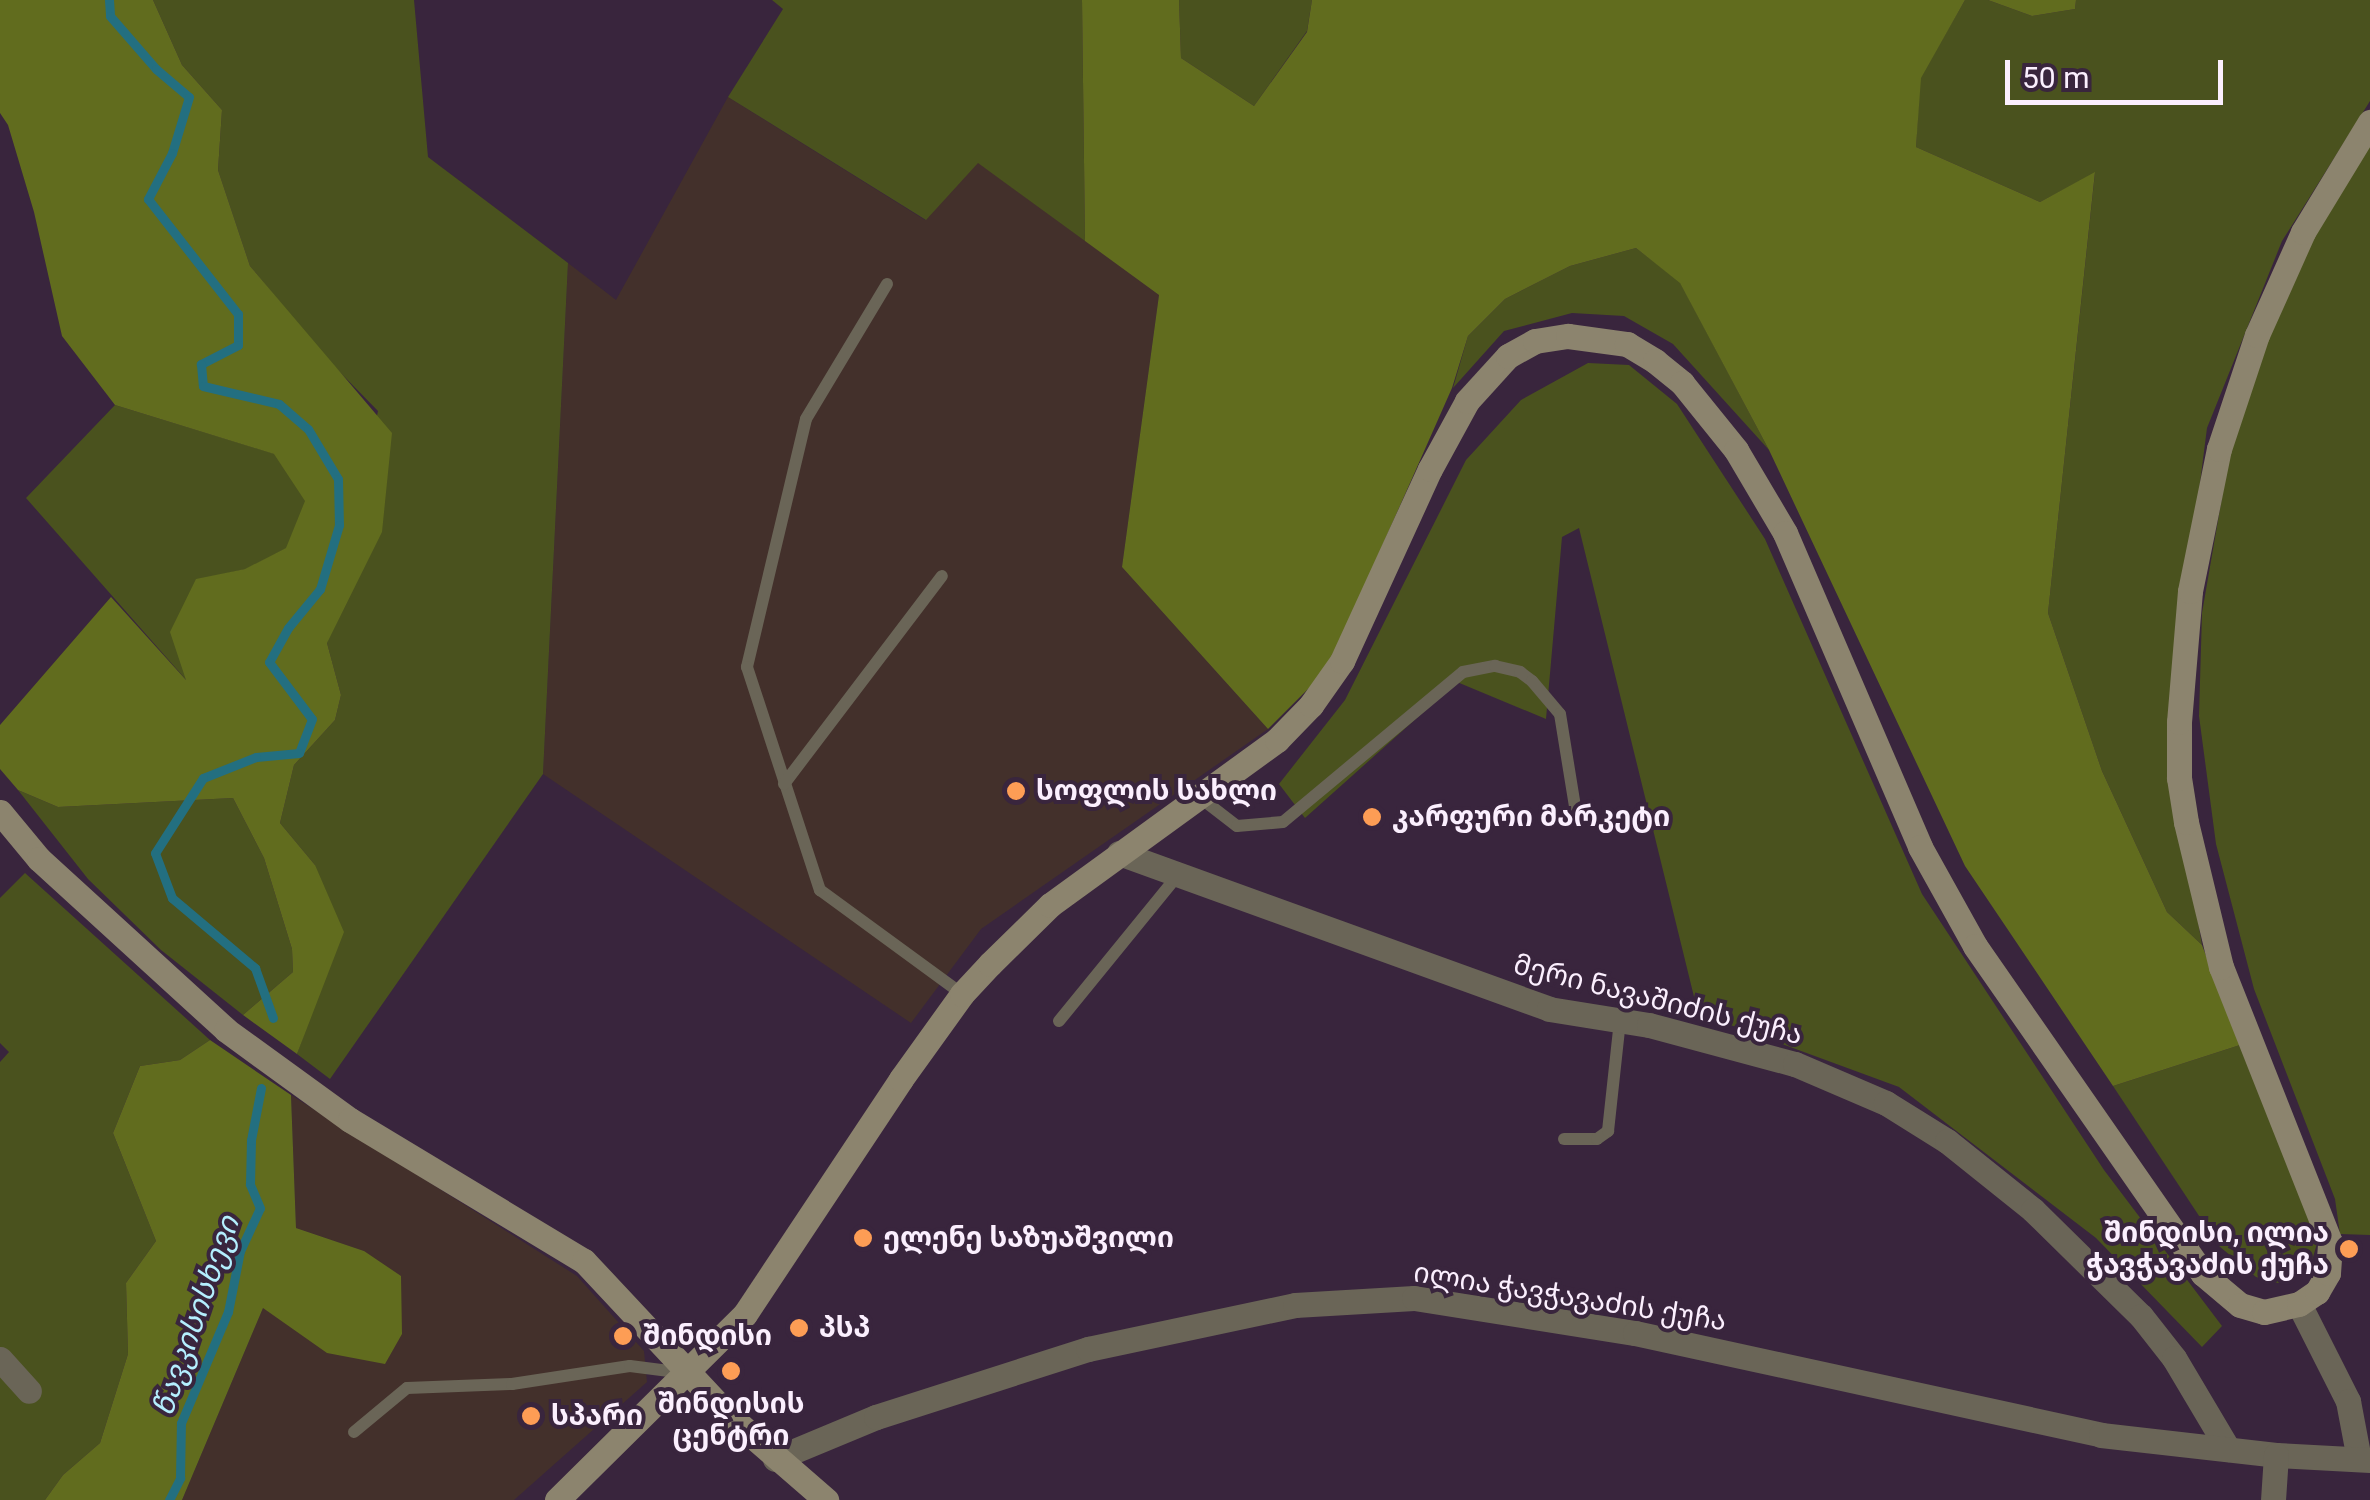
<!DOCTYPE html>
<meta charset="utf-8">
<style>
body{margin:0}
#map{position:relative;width:2370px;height:1500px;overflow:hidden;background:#39253d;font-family:Roboto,"Noto Sans Georgian",sans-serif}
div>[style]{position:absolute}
.commercial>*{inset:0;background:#43302b}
.green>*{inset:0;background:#4a521e}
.forest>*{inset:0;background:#616c1e}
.stream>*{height:9px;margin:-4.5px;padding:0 4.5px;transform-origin:4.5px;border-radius:4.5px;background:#236f80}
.lane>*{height:12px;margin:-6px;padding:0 6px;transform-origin:6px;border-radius:6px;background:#6a6557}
.street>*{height:25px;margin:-12.5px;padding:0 12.5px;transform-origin:12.5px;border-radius:12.5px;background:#6a6557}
.secondary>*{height:25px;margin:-12.5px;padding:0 12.5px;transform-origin:12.5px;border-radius:12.5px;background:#8c846e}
.dots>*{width:28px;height:28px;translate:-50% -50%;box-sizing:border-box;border:5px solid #39253d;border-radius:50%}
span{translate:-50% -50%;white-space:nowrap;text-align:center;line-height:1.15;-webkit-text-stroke:8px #39253d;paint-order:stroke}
.poi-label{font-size:28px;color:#fbeffe;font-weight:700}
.left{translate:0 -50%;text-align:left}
.right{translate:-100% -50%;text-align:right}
.street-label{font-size:28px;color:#fbeffe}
.water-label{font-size:30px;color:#b4effe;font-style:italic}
.scale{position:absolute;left:2005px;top:60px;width:218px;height:45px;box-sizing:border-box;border:5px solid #fbeffe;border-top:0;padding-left:12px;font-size:30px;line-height:35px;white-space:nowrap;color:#fbeffe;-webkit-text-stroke:8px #39253d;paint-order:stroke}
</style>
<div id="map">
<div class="commercial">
<i style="clip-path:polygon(728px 97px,925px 220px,978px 162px,1159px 295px,1122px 567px,1268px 729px,981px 929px,911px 1023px,543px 774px,568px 263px,616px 300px)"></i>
<i style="clip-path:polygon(291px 1095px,577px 1276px,644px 1351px,647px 1382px,514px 1500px,182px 1500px,263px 1308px,364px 1251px,296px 1228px)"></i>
</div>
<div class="green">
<i style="clip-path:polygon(153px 0,414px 0,428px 157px,568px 263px,543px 774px,330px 1079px,297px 1054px,318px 995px,315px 865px,280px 823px,294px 765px,335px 720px,341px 695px,327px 643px,378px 411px,328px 360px,250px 266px,218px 170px,222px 110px,182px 65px)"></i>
<i style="clip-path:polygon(772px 0,1082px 0,1085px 241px,978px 163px,926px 220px,728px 97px,783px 9px)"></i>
<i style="clip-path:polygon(1179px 0,1312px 0,1307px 31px,1254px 106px,1181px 58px)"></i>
<i style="clip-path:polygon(1965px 0,1988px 0,2032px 16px,2075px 9px,2076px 0,2370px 0,2370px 101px,2282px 241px,2207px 428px,2177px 663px,2175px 787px,2202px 945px,2167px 912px,2102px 771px,2048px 613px,2095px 173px,2040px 202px,1916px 147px,1920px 78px)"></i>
<i style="clip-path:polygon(2370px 125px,2370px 1235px,2340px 1234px,2335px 1199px,2254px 989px,2216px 844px,2199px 716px,2202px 613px,2230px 451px,2268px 334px,2310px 235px)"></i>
<i style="clip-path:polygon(1636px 248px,1680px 282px,1769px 450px,1673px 344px,1624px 316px,1572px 313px,1504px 331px,1453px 388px,1468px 336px,1505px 299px,1570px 266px)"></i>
<i style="clip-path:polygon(1588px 363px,1629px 365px,1677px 404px,1765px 539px,1922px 894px,2104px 1170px,2222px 1326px,2202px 1347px,2096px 1238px,1899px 1087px,1698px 1013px,1579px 528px,1562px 537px,1546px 719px,1457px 682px,1305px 818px,1279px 784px,1345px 700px,1466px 460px,1521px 400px)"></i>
<i style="clip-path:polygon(115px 405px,275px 454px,306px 501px,287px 548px,246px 569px,196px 580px,188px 682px,26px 498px)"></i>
<i style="clip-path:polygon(18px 790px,58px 807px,233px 798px,264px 858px,292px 949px,293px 972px,243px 1015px,161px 950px,88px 879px)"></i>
<i style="clip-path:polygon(25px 873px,210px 1040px,180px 1060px,140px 1066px,113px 1133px,156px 1241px,126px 1283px,128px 1354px,100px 1443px,63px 1475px,45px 1500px,0 1500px,0 1062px,9px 1052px,0 1043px,0 898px)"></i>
<i style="clip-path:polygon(2240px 1045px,2318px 1240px,2311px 1264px,2298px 1277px,2278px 1283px,2256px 1277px,2219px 1246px,2113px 1086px)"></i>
</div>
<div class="forest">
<i style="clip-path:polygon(0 0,153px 0,182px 65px,222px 110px,218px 170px,250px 266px,392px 433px,382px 532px,327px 643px,341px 695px,335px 720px,294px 765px,280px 823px,315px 865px,344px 932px,297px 1054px,243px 1015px,293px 972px,292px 949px,264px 858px,233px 798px,58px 807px,18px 790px,0 769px,0 725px,111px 597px,186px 680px,170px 632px,196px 579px,245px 569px,286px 548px,305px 501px,274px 454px,115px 405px,62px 336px,34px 212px,8px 125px,0 113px)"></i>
<i style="clip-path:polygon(1082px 0,1179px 0,1181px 58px,1254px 106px,1307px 32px,1312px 0,1965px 0,1921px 78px,1916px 147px,2040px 202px,2095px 172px,2048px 613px,2102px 771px,2167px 912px,2202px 945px,2240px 1045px,2113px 1086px,1965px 866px,1769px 450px,1680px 283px,1636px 248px,1570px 266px,1505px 299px,1468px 336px,1452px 388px,1341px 639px,1319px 678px,1268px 729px,1122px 567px,1159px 295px,1085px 241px)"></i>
<i style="clip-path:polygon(1988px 0,2076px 0,2075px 9px,2032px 16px)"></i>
<i style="clip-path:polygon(210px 1040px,291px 1095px,296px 1228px,364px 1251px,401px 1276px,402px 1334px,385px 1364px,327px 1353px,263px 1308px,182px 1500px,45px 1500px,63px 1475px,100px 1443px,128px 1354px,126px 1283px,156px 1241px,113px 1133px,140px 1066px,180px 1060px)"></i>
</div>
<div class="stream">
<i style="left:109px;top:0;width:16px;rotate:86deg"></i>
<i style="left:110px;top:16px;width:70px;rotate:49deg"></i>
<i style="left:156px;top:69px;width:43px;rotate:40.3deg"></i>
<i style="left:189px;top:97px;width:59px;rotate:106.9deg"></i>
<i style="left:172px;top:153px;width:52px;rotate:117.6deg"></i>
<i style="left:148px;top:199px;width:146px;rotate:52deg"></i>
<i style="left:238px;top:314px;width:31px;rotate:90deg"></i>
<i style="left:238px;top:345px;width:42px;rotate:152.8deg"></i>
<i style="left:201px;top:364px;width:22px;rotate:85deg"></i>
<i style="left:203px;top:386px;width:78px;rotate:13.3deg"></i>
<i style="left:279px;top:404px;width:38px;rotate:41deg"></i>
<i style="left:308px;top:429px;width:58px;rotate:59deg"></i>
<i style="left:338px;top:479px;width:46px;rotate:88.8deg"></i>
<i style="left:339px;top:525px;width:67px;rotate:106.5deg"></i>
<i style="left:320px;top:589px;width:50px;rotate:129.4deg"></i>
<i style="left:288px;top:628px;width:39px;rotate:119deg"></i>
<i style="left:269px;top:662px;width:71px;rotate:53deg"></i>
<i style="left:312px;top:719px;width:36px;rotate:111deg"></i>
<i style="left:299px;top:753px;width:43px;rotate:174.7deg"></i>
<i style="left:256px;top:757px;width:57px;rotate:158.4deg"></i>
<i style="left:203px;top:778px;width:89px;rotate:122.6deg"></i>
<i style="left:155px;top:853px;width:48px;rotate:69.3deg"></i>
<i style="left:172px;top:898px;width:109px;rotate:40.1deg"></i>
<i style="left:255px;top:968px;width:53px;rotate:70.2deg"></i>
<i style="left:169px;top:1500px;width:25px;rotate:-63deg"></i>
<i style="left:180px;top:1478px;width:55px;rotate:-89deg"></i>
<i style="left:181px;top:1423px;width:121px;rotate:-67.1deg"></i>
<i style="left:228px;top:1312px;width:62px;rotate:-78.9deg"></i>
<i style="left:240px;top:1251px;width:47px;rotate:-65.1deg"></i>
<i style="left:260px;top:1208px;width:26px;rotate:-113deg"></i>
<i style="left:250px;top:1184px;width:44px;rotate:-88.7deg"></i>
<i style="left:251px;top:1140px;width:53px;rotate:-79.1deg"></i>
</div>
<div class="lane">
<i style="left:887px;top:284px;width:157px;rotate:121deg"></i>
<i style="left:806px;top:419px;width:255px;rotate:103.4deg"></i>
<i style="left:747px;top:667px;width:235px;rotate:71.9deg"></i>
<i style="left:820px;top:890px;width:176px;rotate:36.2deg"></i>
<i style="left:784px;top:784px;width:261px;rotate:-52.8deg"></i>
<i style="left:1198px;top:796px;width:49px;rotate:37.6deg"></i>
<i style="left:1237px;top:826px;width:46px;rotate:-5deg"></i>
<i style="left:1283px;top:822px;width:234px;rotate:-39.8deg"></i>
<i style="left:1463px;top:672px;width:33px;rotate:-11deg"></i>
<i style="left:1495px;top:666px;width:26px;rotate:13deg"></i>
<i style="left:1520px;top:672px;width:15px;rotate:37deg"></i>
<i style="left:1532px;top:681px;width:43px;rotate:49.7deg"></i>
<i style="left:1560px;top:714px;width:106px;rotate:80.8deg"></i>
<i style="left:1059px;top:1021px;width:188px;rotate:-50.8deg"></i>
<i style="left:1564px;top:1139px;width:33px"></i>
<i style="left:1597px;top:1139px;width:14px;rotate:-36deg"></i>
<i style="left:1608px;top:1131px;width:112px;rotate:-83.8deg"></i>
<i style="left:354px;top:1432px;width:69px;rotate:-39.7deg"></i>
<i style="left:407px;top:1388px;width:105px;rotate:-2.2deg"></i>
<i style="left:512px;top:1384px;width:119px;rotate:-8.7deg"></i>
<i style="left:630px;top:1366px;width:55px;rotate:7.3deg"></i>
</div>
<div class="street">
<i style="left:1119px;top:853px;width:457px;rotate:19.9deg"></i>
<i style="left:1549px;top:1009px;width:101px;rotate:9.1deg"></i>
<i style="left:1649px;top:1025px;width:151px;rotate:15deg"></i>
<i style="left:1795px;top:1064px;width:99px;rotate:23.2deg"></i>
<i style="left:1886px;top:1103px;width:72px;rotate:31.9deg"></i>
<i style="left:1947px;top:1141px;width:110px;rotate:38.7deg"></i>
<i style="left:2033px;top:1210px;width:151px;rotate:44.5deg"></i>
<i style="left:2141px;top:1316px;width:53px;rotate:51.8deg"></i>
<i style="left:2174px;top:1358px;width:106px;rotate:59.3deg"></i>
<i style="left:2299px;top:1304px;width:109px;rotate:63.2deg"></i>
<i style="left:2348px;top:1401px;width:59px;rotate:79.3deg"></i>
<i style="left:0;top:1359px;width:43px;rotate:47.8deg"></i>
<i style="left:775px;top:1459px;width:109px;rotate:-22.6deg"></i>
<i style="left:876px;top:1417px;width:223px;rotate:-17.8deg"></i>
<i style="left:1088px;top:1349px;width:212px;rotate:-12deg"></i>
<i style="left:1295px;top:1305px;width:119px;rotate:-3.4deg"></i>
<i style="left:1414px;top:1298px;width:224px;rotate:9deg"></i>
<i style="left:1635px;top:1333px;width:477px;rotate:12.3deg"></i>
<i style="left:2101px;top:1435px;width:176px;rotate:6.5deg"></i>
<i style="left:2276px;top:1455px;width:94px;rotate:3deg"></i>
<i style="left:2273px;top:1500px;width:45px;rotate:-86.2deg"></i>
</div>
<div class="secondary">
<i style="left:0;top:812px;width:61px;rotate:50.3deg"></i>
<i style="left:39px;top:859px;width:253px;rotate:42.4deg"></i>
<i style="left:226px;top:1030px;width:153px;rotate:36deg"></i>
<i style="left:350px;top:1120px;width:273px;rotate:31.1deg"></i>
<i style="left:584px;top:1261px;width:208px;rotate:46.9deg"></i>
<i style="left:726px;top:1413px;width:133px;rotate:41deg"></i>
<i style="left:557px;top:1500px;width:264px;rotate:-44.7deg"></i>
<i style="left:745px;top:1314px;width:282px;rotate:-56.4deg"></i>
<i style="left:901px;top:1079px;width:105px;rotate:-54.3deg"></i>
<i style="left:962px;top:994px;width:41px;rotate:-47deg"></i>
<i style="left:990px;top:964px;width:84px;rotate:-44.5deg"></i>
<i style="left:1050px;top:905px;width:281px;rotate:-36deg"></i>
<i style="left:1277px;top:740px;width:49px;rotate:-45.8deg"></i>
<i style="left:1311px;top:705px;width:54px;rotate:-54.8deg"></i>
<i style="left:1342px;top:661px;width:211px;rotate:-65.4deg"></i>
<i style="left:1430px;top:469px;width:77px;rotate:-61.4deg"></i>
<i style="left:1467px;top:401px;width:61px;rotate:-47.7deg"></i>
<i style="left:1508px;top:356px;width:31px;rotate:-29deg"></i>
<i style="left:1535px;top:341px;width:33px;rotate:-9deg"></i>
<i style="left:1568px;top:336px;width:60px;rotate:7.7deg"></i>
<i style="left:1627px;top:344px;width:33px;rotate:31deg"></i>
<i style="left:1655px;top:361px;width:35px;rotate:39deg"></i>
<i style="left:1682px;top:383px;width:86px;rotate:51.1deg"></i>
<i style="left:1736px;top:450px;width:96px;rotate:59.4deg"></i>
<i style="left:1785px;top:533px;width:342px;rotate:66.7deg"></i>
<i style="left:1920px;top:847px;width:113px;rotate:60.9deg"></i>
<i style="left:1975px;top:946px;width:399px;rotate:55.2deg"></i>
<i style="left:2203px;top:1274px;width:48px;rotate:40deg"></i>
<i style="left:2240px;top:1305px;width:25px;rotate:16deg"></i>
<i style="left:2264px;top:1312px;width:36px;rotate:-13deg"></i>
<i style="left:2299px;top:1304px;width:22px;rotate:-34deg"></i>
<i style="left:2317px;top:1292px;width:22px;rotate:-60deg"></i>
<i style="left:2328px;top:1273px;width:31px;rotate:-86deg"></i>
<i style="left:2330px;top:1242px;width:296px;rotate:-111.6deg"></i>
<i style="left:2221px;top:967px;width:149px;rotate:-103.6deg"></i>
<i style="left:2186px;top:822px;width:45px;rotate:-99deg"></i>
<i style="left:2179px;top:778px;width:56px;rotate:-90deg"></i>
<i style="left:2179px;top:722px;width:131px;rotate:-85.2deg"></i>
<i style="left:2190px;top:591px;width:145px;rotate:-78.5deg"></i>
<i style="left:2219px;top:449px;width:120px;rotate:-71.6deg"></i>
<i style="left:2257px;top:335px;width:113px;rotate:-65.9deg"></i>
<i style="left:2303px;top:232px;width:129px;rotate:-58.7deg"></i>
</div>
<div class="dots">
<i style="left:1016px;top:791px;background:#fd9d55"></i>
<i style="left:1372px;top:817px;background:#fd9d55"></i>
<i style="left:863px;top:1238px;background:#fd9d55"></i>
<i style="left:2349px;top:1249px;background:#fd9d55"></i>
<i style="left:799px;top:1328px;background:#fd9d55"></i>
<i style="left:623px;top:1336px;background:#fd9d55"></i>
<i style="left:731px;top:1371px;background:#fd9d55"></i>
<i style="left:531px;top:1416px;background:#fd9d55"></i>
</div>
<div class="poi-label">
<span class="left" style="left:1036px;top:791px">სოფლის სახლი</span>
<span class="left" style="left:1392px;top:817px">კარფური მარკეტი</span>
<span class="right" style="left:2329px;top:1249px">შინდისი, ილია<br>ჭავჭავაძის ქუჩა</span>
<span class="left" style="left:883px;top:1238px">ელენე საზუაშვილი</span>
<span class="left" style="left:819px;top:1328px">პსპ</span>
<span class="left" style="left:643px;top:1336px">შინდისი</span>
<span style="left:731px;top:1420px">შინდისის<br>ცენტრი</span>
<span class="left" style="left:551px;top:1416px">სპარი</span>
</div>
<div class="street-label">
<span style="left:1658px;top:1000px;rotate:14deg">მერი ნავაშიძის ქუჩა</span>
<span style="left:1570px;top:1297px;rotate:9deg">ილია ჭავჭავაძის ქუჩა</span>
</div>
<div class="water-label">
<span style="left:196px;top:1316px;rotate:-71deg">წავკისისხევი</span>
</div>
<div class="scale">50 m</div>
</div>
